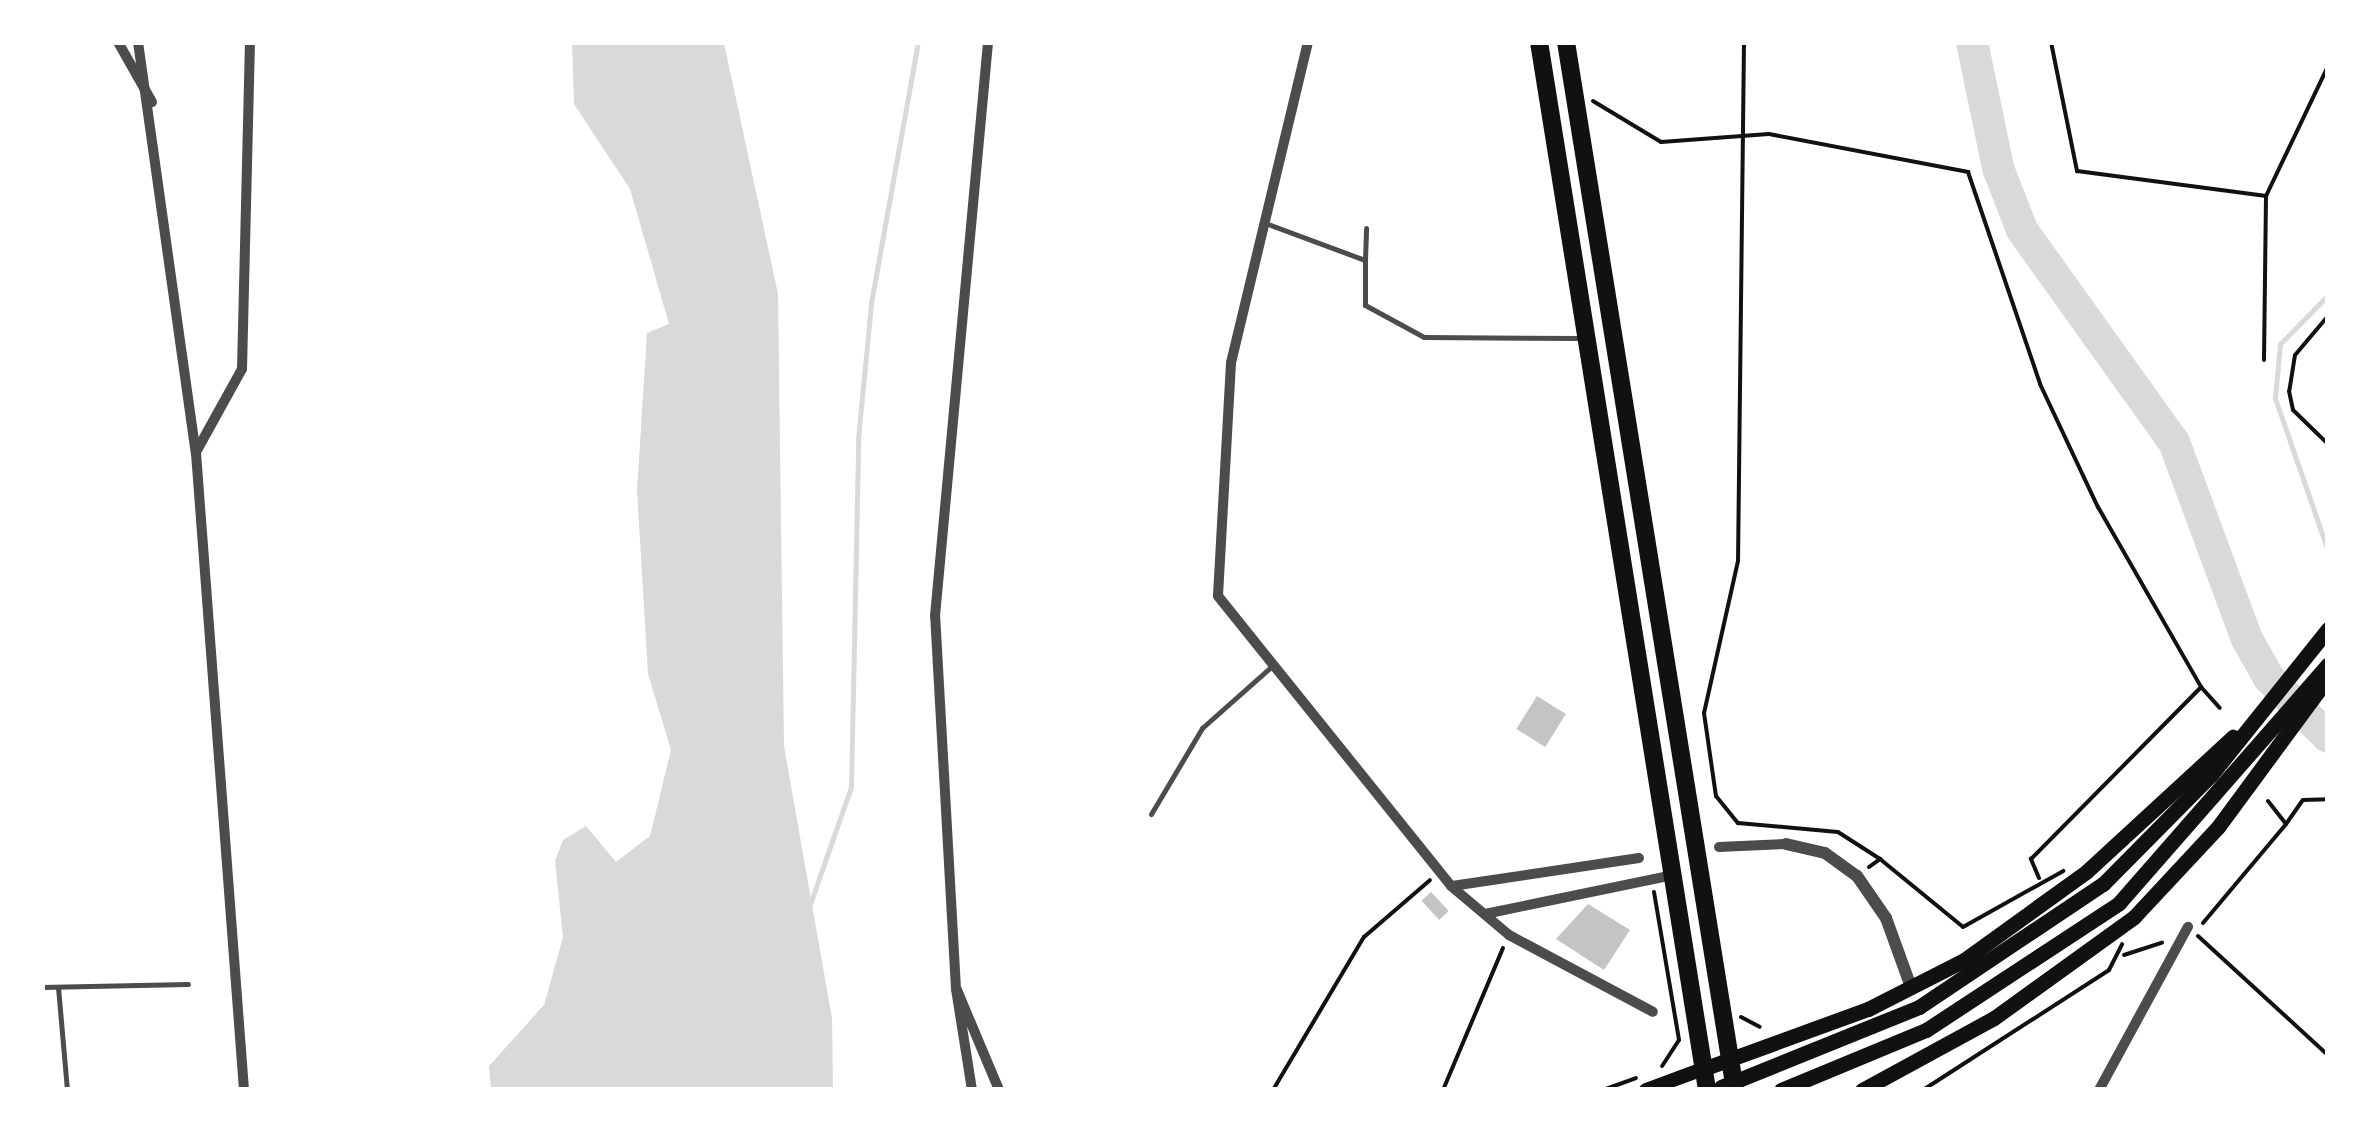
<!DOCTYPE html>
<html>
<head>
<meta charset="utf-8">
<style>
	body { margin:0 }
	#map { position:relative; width:2370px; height:1132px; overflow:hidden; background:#fff; font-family:"Varela Round",sans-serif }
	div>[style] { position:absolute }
	.water>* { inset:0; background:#d9d9d9 }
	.stream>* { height:5px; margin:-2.5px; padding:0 2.5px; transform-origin:2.5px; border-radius:2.5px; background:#d9d9d9 }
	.river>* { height:32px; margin:-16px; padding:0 16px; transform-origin:16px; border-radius:16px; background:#d9d9d9 }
	.building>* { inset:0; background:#c4c4c4; transform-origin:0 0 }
	.path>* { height:4px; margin:-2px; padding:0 2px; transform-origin:2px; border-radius:2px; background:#111 }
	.service>* { height:5px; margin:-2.5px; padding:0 2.5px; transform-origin:2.5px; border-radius:2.5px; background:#4c4c4c }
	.minor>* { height:10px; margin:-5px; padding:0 5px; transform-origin:5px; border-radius:5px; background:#4c4c4c }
	.tertiary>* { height:12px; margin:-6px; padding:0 6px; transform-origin:6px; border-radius:6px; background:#4c4c4c }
	.secondary>* { height:14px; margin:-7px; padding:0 7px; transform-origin:7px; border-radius:7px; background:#111 }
	.primary>* { height:15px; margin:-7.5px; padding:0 7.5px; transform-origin:7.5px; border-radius:7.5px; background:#111 }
	.trunk>* { height:18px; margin:-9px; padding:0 9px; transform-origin:9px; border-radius:9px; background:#111 }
	span { translate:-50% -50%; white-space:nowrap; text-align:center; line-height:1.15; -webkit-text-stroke:9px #fff; paint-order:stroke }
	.frame { position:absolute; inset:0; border:45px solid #fff; pointer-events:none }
</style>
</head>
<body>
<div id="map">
	<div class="water">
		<i style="clip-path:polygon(572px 43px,724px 43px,778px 294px,784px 746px,832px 1018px,833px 1089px,491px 1089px,489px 1066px,544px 1005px,563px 937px,555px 861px,563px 840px,586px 826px,616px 862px,650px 836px,671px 750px,648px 674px,637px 490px,647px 333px,669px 324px,630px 189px,574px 104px)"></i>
	</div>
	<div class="stream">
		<i style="left:2328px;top:295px;width:69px;rotate:134.4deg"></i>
		<i style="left:2280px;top:344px;width:54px;rotate:95.3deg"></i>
		<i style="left:2275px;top:398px;width:162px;rotate:70.9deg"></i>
		<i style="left:809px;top:907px;width:127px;rotate:-70.7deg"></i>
		<i style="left:851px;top:787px;width:348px;rotate:-88.8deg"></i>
		<i style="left:858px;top:439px;width:137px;rotate:-84.5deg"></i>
		<i style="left:871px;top:303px;width:265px;rotate:-79.8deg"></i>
	</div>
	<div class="river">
		<i style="left:1972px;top:42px;width:129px;rotate:78.3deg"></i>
		<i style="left:1998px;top:168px;width:66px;rotate:68.8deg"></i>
		<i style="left:2022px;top:230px;width:261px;rotate:54.4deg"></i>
		<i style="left:2174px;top:442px;width:210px;rotate:69.7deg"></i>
		<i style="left:2247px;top:639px;width:45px;rotate:60.6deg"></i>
		<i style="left:2269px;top:678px;width:83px;rotate:45deg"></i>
	</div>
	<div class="building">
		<i style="left:1537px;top:696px;width:34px;height:39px;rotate:32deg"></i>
		<i style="left:1431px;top:892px;width:26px;height:13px;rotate:47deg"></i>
		<i style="clip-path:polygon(1588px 904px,1630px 930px,1604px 970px,1556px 939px)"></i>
	</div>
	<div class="path">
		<i style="left:1744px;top:42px;width:519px;rotate:90.66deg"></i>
		<i style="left:1738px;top:561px;width:156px;rotate:102.6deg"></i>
		<i style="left:1704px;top:713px;width:84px;rotate:81.8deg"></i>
		<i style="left:1716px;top:796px;width:35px;rotate:51deg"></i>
		<i style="left:1738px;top:823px;width:100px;rotate:5.1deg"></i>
		<i style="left:1838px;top:832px;width:50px;rotate:32.7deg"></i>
		<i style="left:2051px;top:42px;width:132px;rotate:78.6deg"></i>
		<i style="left:2077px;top:171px;width:191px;rotate:7.5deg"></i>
		<i style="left:2266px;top:196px;width:164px;rotate:90.7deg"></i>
		<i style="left:1593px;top:101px;width:79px;rotate:31.1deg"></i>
		<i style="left:1661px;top:142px;width:108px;rotate:-4.2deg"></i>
		<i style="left:1769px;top:134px;width:203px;rotate:10.8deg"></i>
		<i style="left:1968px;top:172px;width:224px;rotate:71.2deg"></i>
		<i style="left:2040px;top:384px;width:136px;rotate:64.8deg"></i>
		<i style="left:2098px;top:507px;width:207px;rotate:60.2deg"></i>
		<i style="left:2266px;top:196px;width:144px;rotate:-64.5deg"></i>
		<i style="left:2328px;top:316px;width:51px;rotate:130.2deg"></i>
		<i style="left:2295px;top:355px;width:36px;rotate:99deg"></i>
		<i style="left:2289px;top:391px;width:19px;rotate:78deg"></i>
		<i style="left:2293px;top:410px;width:49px;rotate:44.2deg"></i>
		<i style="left:2268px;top:801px;width:29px;rotate:52deg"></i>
		<i style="left:2286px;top:824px;width:29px;rotate:-55deg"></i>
		<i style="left:2303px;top:800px;width:25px;rotate:-2deg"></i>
		<i style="left:1869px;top:867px;width:14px;rotate:-36deg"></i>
		<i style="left:1880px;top:859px;width:107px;rotate:39.3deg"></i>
		<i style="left:1963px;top:927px;width:115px;rotate:-29.2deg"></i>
		<i style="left:2039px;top:878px;width:21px;rotate:-113deg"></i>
		<i style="left:2031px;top:859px;width:242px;rotate:-45.3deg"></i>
		<i style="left:2201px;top:687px;width:28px;rotate:48deg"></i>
		<i style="left:1654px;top:892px;width:150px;rotate:80.4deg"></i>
		<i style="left:1679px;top:1040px;width:31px;rotate:123deg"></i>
		<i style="left:2203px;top:923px;width:129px;rotate:-50deg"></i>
		<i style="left:2198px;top:936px;width:176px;rotate:42.5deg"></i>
		<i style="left:2124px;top:955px;width:40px;rotate:-18deg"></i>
		<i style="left:1741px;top:1017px;width:21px;rotate:28deg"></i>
		<i style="left:1273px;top:1090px;width:178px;rotate:-59.3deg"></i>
		<i style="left:1364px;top:937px;width:87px;rotate:-40.8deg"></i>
		<i style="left:1443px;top:1090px;width:154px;rotate:-67.1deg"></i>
		<i style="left:1603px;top:1090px;width:35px;rotate:-20deg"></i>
		<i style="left:1923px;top:1090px;width:221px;rotate:-32.8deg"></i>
		<i style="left:2109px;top:970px;width:29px;rotate:-63deg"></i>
	</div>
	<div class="service">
		<i style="left:1268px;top:224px;width:103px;rotate:20.4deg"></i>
		<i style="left:1365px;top:260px;width:45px;rotate:90deg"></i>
		<i style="left:1365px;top:305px;width:67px;rotate:28.5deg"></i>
		<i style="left:1424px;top:337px;width:157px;rotate:0.4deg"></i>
		<i style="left:1365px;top:260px;width:32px;rotate:-88deg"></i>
		<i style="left:1151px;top:814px;width:100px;rotate:-59.3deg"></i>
		<i style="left:1202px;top:728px;width:94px;rotate:-41.5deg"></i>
		<i style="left:42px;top:987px;width:146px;rotate:-1.2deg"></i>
		<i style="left:58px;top:987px;width:103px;rotate:85deg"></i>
	</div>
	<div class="minor">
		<i style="left:118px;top:42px;width:69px;rotate:60.5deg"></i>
		<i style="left:138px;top:42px;width:415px;rotate:82deg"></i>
		<i style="left:196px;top:453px;width:639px;rotate:85.69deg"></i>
		<i style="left:1308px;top:42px;width:330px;rotate:103.5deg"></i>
		<i style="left:1231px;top:363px;width:233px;rotate:93.2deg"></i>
		<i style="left:1218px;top:596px;width:372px;rotate:51.2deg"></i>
		<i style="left:1451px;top:886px;width:76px;rotate:40.2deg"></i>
		<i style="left:1509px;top:935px;width:163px;rotate:28.1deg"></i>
		<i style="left:196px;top:452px;width:95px;rotate:-61deg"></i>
		<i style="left:242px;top:369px;width:327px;rotate:-88.6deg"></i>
		<i style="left:1719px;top:847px;width:67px;rotate:-2.6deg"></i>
		<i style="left:1452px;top:886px;width:189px;rotate:-8.5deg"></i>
		<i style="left:1485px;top:914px;width:188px;rotate:-11.7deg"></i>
		<i style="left:957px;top:990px;width:108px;rotate:67.2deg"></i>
		<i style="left:972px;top:1090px;width:102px;rotate:-99deg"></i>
		<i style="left:956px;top:989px;width:374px;rotate:-93.2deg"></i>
		<i style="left:935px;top:616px;width:576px;rotate:-84.72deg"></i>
		<i style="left:2099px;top:1090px;width:186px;rotate:-61.4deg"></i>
	</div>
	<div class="tertiary">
		<i style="left:1786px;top:844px;width:40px;rotate:13deg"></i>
		<i style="left:1825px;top:853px;width:39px;rotate:36deg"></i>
		<i style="left:1857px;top:876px;width:51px;rotate:55.4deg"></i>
		<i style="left:1886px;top:918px;width:73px;rotate:70.1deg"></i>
	</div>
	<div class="secondary">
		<i style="left:1646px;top:1090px;width:61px;rotate:-20.2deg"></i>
	</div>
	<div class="primary">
		<i style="left:1703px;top:1069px;width:176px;rotate:-20deg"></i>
		<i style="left:1868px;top:1009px;width:108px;rotate:-27deg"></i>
		<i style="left:1964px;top:960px;width:150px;rotate:-35.8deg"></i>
		<i style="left:2086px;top:872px;width:200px;rotate:-42.6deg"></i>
		<i style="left:1721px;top:1087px;width:214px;rotate:-22deg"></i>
		<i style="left:1919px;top:1007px;width:221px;rotate:-33.8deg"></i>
		<i style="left:2103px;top:884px;width:153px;rotate:-45.3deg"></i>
		<i style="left:2211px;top:775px;width:187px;rotate:-51.3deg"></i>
		<i style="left:1781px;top:1090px;width:157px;rotate:-22.5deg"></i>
		<i style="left:1926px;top:1030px;width:231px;rotate:-33.3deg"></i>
		<i style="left:2119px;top:903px;width:317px;rotate:-48.8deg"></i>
		<i style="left:1862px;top:1090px;width:150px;rotate:-28.6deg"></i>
		<i style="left:1994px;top:1018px;width:173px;rotate:-35.8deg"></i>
		<i style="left:2134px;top:917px;width:123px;rotate:-47deg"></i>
		<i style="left:2218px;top:827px;width:185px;rotate:-53.6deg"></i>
	</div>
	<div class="trunk">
		<i style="left:1539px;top:42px;width:1061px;rotate:80.89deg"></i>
		<i style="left:1566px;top:42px;width:1062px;rotate:80.84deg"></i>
	</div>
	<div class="frame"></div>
</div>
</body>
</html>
